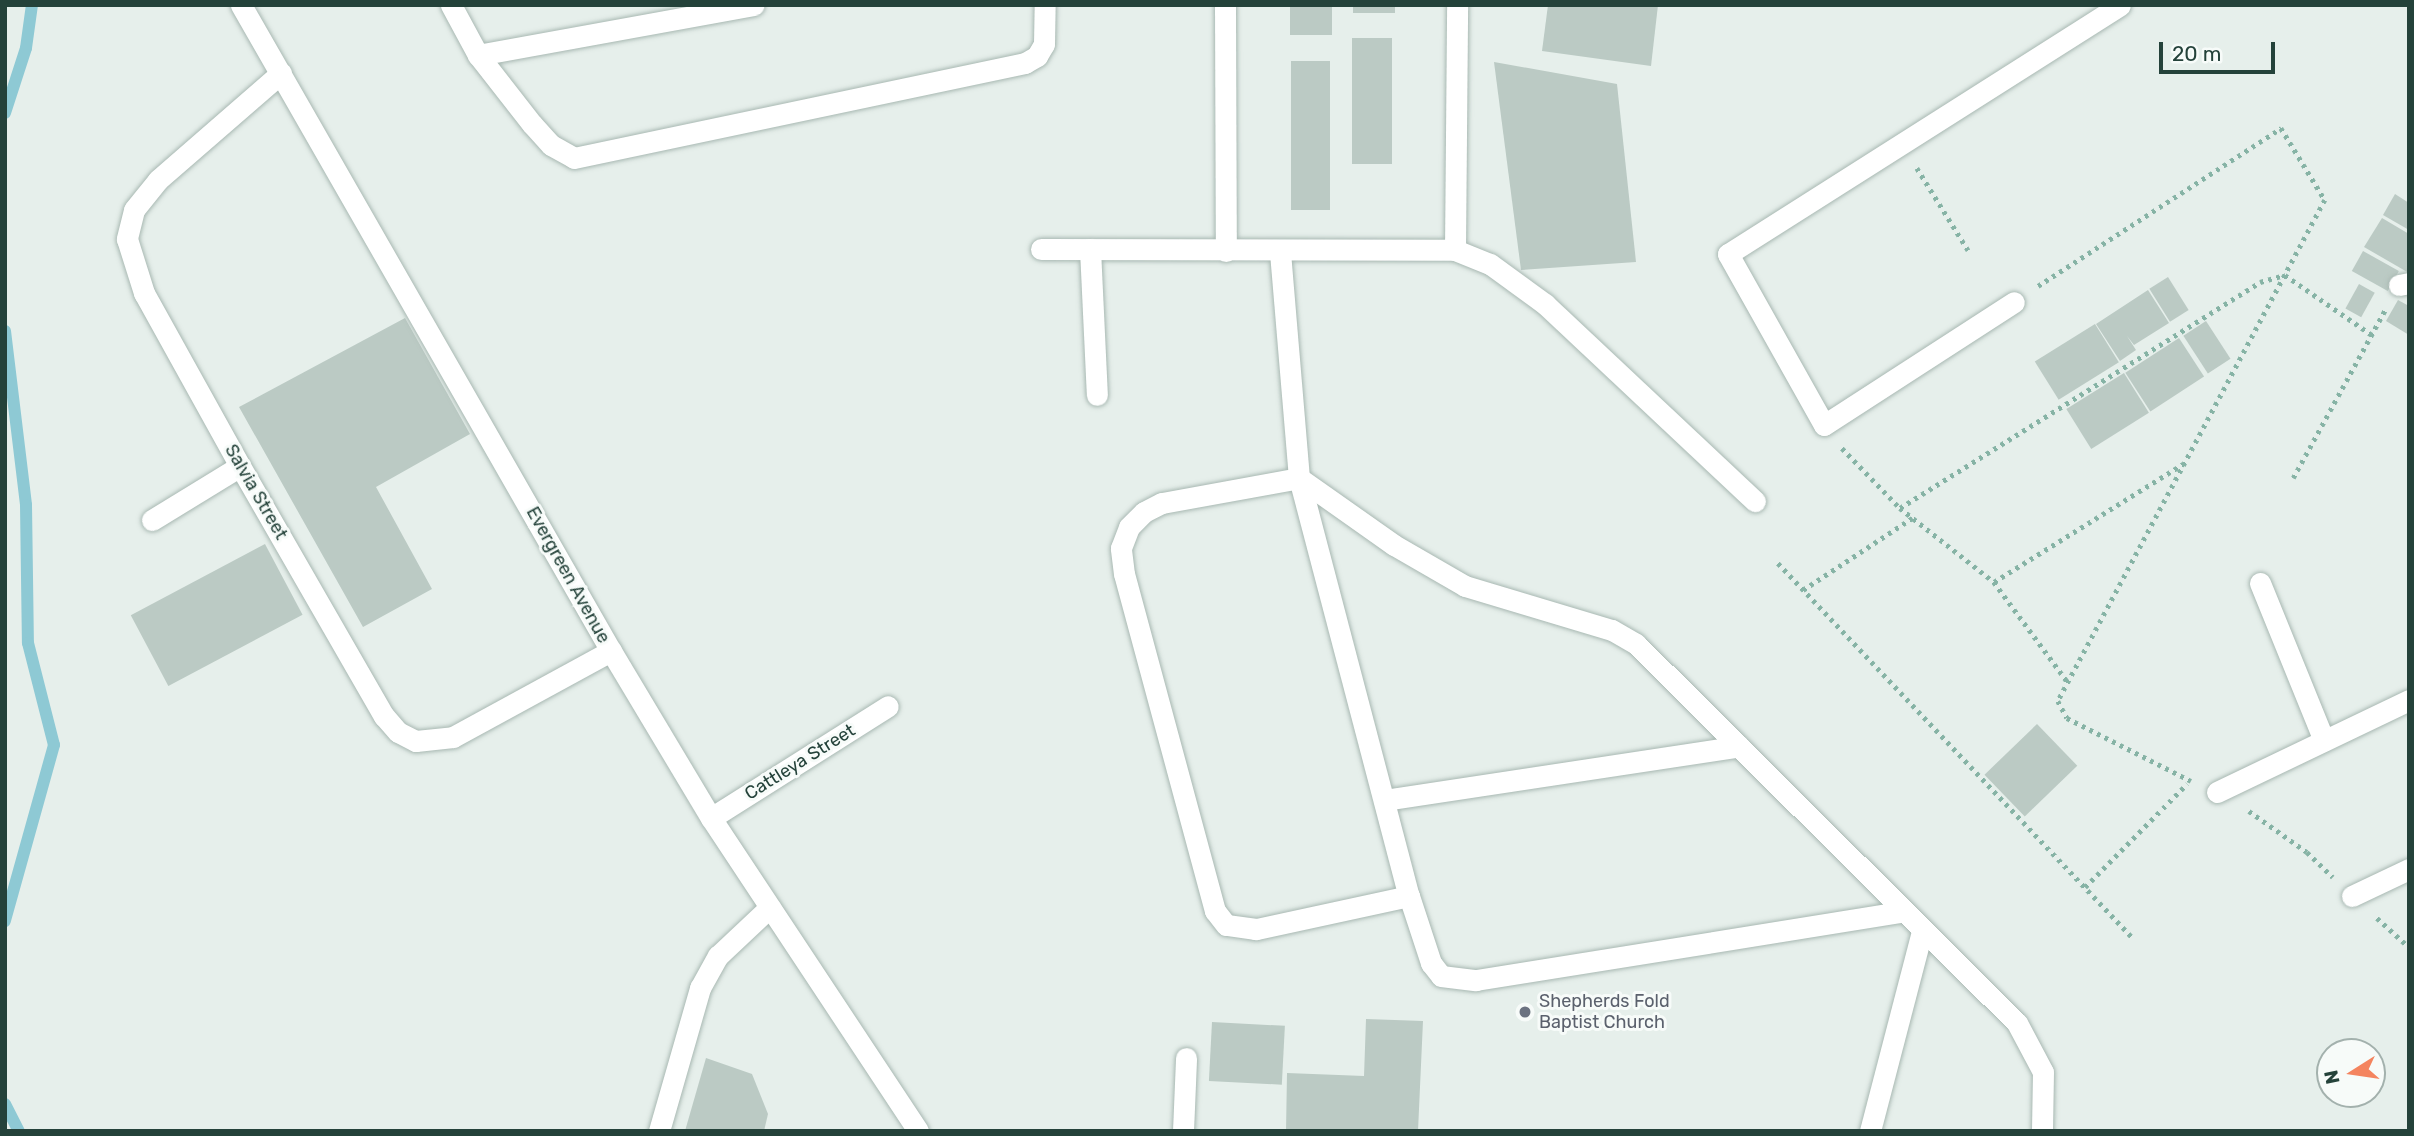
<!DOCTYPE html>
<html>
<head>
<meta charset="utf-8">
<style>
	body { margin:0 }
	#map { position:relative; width:2414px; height:1136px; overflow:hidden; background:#e6efeb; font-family:Rubik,sans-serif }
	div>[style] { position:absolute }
	.stream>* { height:12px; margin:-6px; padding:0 6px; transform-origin:6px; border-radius:6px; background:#8ec9d4 }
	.building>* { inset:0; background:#bbcac4; transform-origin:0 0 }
	.path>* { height:4.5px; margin-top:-2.25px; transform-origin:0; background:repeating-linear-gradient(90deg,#86b3a5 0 3.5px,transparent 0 8.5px) }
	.roads { filter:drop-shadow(0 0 2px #a8b8b2) drop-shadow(0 0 2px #a8b8b2) }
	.lane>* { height:21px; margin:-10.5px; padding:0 10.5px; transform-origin:10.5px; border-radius:10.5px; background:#fff }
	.street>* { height:21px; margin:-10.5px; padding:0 10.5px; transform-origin:10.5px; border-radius:10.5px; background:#fff }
	.dots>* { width:19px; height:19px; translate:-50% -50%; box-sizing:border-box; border:4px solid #f7fbf9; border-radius:50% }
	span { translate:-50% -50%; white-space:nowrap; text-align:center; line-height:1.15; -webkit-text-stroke:6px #f7fbf9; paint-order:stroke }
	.street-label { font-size:18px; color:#24423a }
	.worship-label { font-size:18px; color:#5b616d }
	.left { translate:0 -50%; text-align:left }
	.frame { position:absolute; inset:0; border:7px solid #24423a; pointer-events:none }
	.north { position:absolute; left:2316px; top:1038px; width:70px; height:70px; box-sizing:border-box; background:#f7fbf9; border:2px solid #a3b1ad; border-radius:50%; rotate:258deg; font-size:19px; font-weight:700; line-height:28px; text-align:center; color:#24423a }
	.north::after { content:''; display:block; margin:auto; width:24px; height:32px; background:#f4845f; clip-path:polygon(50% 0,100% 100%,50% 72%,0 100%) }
	.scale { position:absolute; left:2159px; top:42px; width:116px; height:32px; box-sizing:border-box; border:4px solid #24423a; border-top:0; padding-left:9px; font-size:21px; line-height:24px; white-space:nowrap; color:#24423a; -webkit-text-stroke:5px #f7fbf9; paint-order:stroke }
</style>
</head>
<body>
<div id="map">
	<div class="stream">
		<i style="left:5px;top:113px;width:68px;rotate:-72.1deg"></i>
		<i style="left:26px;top:48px;width:43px;rotate:-82.1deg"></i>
		<i style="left:5px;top:331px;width:175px;rotate:83.1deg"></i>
		<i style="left:26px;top:505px;width:138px;rotate:89.2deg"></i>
		<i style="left:28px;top:643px;width:105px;rotate:75.7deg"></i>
		<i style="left:54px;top:745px;width:183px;rotate:105.6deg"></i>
		<i style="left:5px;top:1104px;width:30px;rotate:63deg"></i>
	</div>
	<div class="building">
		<i style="left:1290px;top:5px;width:42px;height:30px"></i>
		<i style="left:1353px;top:5px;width:42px;height:8px"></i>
		<i style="clip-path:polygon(1548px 5px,1658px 5px,1651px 66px,1542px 51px)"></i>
		<i style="left:1352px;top:38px;width:40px;height:126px"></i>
		<i style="left:1330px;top:61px;width:149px;height:39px;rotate:90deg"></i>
		<i style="clip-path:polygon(1494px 62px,1617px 84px,1636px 262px,1521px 270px)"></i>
		<i style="clip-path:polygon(2395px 194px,2409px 203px,2409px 230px,2383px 215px)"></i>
		<i style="clip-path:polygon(2382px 218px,2409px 234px,2409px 273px,2364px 247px)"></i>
		<i style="left:2363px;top:251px;width:41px;height:23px;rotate:29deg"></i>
		<i style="left:2168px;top:277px;width:39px;height:22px;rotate:58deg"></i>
		<i style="left:2359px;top:284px;width:18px;height:28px;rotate:29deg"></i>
		<i style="clip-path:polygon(2148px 290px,2169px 323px,2134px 345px,2127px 336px,2136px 350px,2120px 361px,2096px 324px)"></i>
		<i style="clip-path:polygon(2398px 300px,2409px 306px,2409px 335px,2386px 321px)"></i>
		<i style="clip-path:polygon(405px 318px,470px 434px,376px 487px,432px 589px,363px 627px,239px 407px)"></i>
		<i style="left:2206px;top:321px;width:45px;height:27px;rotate:57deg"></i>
		<i style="left:2095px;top:324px;width:45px;height:71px;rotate:58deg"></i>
		<i style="left:2179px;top:338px;width:46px;height:64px;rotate:57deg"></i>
		<i style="left:2124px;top:373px;width:47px;height:68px;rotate:58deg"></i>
		<i style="left:265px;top:544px;width:80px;height:152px;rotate:62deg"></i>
		<i style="left:2037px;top:724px;width:58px;height:73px;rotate:46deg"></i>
		<i style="clip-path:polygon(1366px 1019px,1423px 1021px,1418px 1131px,1286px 1131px,1287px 1073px,1364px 1076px)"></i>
		<i style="left:1212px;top:1022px;width:73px;height:59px;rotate:3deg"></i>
		<i style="clip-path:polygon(706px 1058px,752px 1074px,768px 1114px,764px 1131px,685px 1131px)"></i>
	</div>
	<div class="path">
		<i style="left:1917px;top:168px;width:97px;rotate:58.1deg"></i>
		<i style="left:2038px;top:286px;width:290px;rotate:-33deg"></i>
		<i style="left:2281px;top:128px;width:84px;rotate:58.6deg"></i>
		<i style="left:2325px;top:200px;width:568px;rotate:118.05deg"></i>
		<i style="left:2058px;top:701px;width:19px;rotate:62deg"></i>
		<i style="left:2067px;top:718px;width:139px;rotate:26.9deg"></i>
		<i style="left:1842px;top:448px;width:83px;rotate:46deg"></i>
		<i style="left:1900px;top:508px;width:120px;rotate:38.2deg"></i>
		<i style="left:1994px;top:582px;width:123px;rotate:53.6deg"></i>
		<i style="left:2293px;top:478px;width:192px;rotate:-61.3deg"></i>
		<i style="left:1900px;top:508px;width:425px;rotate:-32.1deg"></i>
		<i style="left:2260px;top:282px;width:26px;rotate:-16deg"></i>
		<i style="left:2285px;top:275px;width:106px;rotate:34.6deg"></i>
		<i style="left:1778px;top:563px;width:514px;rotate:46.58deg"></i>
		<i style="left:1994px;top:582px;width:223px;rotate:-32deg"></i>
		<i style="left:1803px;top:590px;width:131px;rotate:-33.4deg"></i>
		<i style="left:2249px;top:811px;width:71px;rotate:35.3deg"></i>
		<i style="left:2307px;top:852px;width:36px;rotate:44deg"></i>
		<i style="left:2085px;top:887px;width:145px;rotate:-45.3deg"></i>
		<i style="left:2377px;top:918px;width:43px;rotate:42.2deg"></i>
	</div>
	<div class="roads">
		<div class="lane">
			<i style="left:1728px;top:254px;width:196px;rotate:60.7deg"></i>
			<i style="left:1824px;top:425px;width:226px;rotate:-32.9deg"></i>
			<i style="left:2399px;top:285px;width:10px;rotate:-11deg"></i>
			<i style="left:152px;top:520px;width:103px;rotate:-31.5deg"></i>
			<i style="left:2260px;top:583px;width:170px;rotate:67.9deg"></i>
			<i style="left:2217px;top:792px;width:213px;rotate:-25.6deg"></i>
			<i style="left:1183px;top:1131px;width:73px;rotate:-87.6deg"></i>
		</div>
		<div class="street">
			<i style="left:241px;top:5px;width:744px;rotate:60.2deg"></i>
			<i style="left:611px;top:651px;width:195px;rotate:59.1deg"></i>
			<i style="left:711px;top:818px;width:375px;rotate:56.5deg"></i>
			<i style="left:451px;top:5px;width:57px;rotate:61.6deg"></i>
			<i style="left:478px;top:55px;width:88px;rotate:52deg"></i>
			<i style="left:532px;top:124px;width:28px;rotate:48deg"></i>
			<i style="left:551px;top:145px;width:26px;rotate:29deg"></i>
			<i style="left:574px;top:158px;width:461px;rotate:-11.9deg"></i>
			<i style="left:1025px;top:63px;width:14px;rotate:-30deg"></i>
			<i style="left:1037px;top:56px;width:14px;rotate:-60deg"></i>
			<i style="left:1044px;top:44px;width:39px;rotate:-89deg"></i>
			<i style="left:1225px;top:5px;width:246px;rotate:89.8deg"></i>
			<i style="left:478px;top:55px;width:280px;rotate:-10.3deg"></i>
			<i style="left:281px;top:73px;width:163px;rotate:139deg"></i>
			<i style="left:158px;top:180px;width:38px;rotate:129deg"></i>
			<i style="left:134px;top:210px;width:30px;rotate:104deg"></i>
			<i style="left:127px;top:239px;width:57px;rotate:72.5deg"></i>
			<i style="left:144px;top:293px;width:198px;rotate:61deg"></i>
			<i style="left:240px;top:466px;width:289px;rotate:60.1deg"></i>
			<i style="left:384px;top:716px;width:21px;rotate:49deg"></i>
			<i style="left:398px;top:732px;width:20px;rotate:27deg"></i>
			<i style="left:416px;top:741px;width:37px;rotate:-6deg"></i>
			<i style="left:453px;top:737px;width:180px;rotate:-28.6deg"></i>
			<i style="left:1041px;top:249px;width:414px;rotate:0.1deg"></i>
			<i style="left:1455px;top:250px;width:38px;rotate:22deg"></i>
			<i style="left:1490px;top:264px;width:68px;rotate:36deg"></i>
			<i style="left:1545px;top:304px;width:288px;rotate:43.2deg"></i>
			<i style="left:1090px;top:249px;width:146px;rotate:87.3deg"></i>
			<i style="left:1455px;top:250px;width:245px;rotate:-89.5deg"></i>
			<i style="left:1280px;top:252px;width:227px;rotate:85.2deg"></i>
			<i style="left:1299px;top:478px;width:432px;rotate:75.3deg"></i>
			<i style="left:1409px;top:896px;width:71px;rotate:71.8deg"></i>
			<i style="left:1431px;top:963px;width:16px;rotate:52deg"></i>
			<i style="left:1441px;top:976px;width:35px;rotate:7deg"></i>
			<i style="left:1476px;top:980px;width:430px;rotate:-9.1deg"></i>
			<i style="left:1728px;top:254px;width:464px;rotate:-32.4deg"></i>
			<i style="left:1384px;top:800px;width:359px;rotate:-8.6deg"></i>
			<i style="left:711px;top:818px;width:209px;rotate:-32.3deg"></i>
			<i style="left:1409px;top:896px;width:157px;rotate:167.8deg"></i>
			<i style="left:1256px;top:929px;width:30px;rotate:-172deg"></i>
			<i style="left:1226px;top:925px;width:18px;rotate:-128deg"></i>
			<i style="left:1215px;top:911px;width:349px;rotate:-105.1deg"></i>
			<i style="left:1124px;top:574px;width:26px;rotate:-97deg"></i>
			<i style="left:1121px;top:548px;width:22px;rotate:-69deg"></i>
			<i style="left:1129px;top:527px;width:21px;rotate:-45deg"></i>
			<i style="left:1144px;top:512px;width:20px;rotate:-27deg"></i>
			<i style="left:1162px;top:503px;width:139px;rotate:-10.3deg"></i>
			<i style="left:1299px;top:478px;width:116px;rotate:35.2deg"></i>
			<i style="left:1394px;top:545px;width:82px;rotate:30deg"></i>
			<i style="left:1465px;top:586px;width:153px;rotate:16.7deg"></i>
			<i style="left:1612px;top:630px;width:28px;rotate:30deg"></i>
			<i style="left:1636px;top:644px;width:537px;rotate:44.85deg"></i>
			<i style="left:2017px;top:1023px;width:55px;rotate:62deg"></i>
			<i style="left:2043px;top:1072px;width:59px;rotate:91deg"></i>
			<i style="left:2352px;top:896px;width:63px;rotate:-25.3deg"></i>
			<i style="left:659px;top:1131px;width:149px;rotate:-74deg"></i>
			<i style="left:700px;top:988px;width:37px;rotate:-61deg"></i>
			<i style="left:718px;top:956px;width:71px;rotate:-43.3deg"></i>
			<i style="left:1870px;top:1131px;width:206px;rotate:-75.4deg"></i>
		</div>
	</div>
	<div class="dots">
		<i style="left:1525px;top:1012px;background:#6b7280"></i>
	</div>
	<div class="street-label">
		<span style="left:256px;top:492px;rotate:60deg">Salvia Street</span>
		<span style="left:568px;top:575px;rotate:61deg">Evergreen Avenue</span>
		<span style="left:800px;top:762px;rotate:-32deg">Cattleya Street</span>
	</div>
	<div class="worship-label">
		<span class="left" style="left:1539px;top:1012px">Shepherds Fold<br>Baptist Church</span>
	</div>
	<div class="frame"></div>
	<div class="north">N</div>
	<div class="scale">20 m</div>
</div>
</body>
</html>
